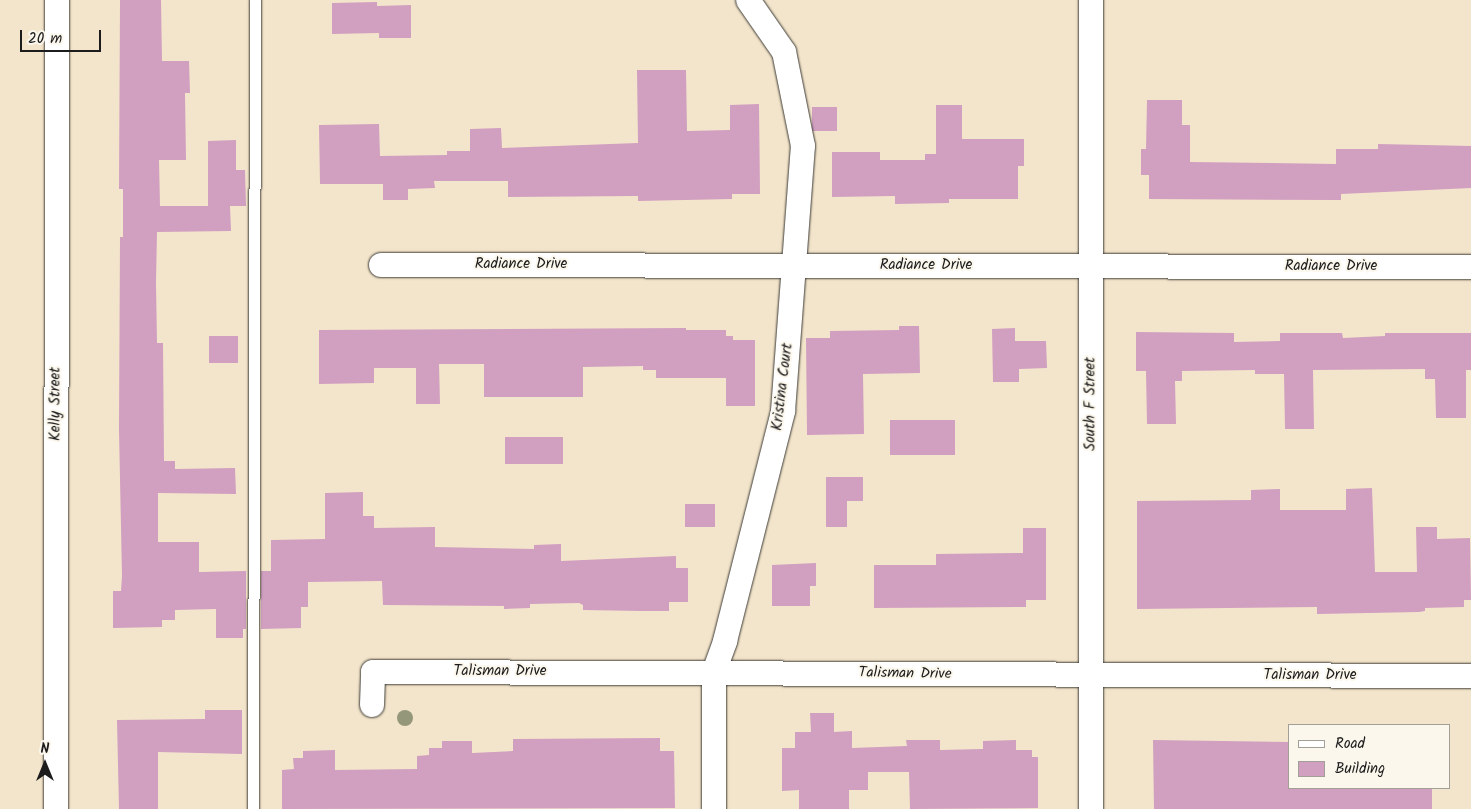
<!DOCTYPE html>
<html>
<head>
<meta charset="utf-8">
<style>
	body { margin:0 }
	#map { position:relative; width:1471px; height:809px; overflow:hidden; background:#f3e5cb; font-family:Kalam,sans-serif }
	div>[style] { position:absolute }
	.building>* { inset:0; background:#d19fc0; transform-origin:0 0 }
	.roads { filter:drop-shadow(0 0 1px #3c3a36) drop-shadow(0 0 1px #3c3a36) }
	.service>* { height:11px; margin:-5.5px; padding:0 5.5px; transform-origin:5.5px; border-radius:5.5px; background:#fff }
	.minor>* { height:24px; margin:-12px; padding:0 12px; transform-origin:12px; border-radius:12px; background:#fff }
	.trees>* { width:16px; height:16px; margin:-8px; border-radius:50%; background:#95977b }
	span { translate:-50% -50%; white-space:nowrap; text-align:center; line-height:1.15; -webkit-text-stroke:4px #fbf7ec; paint-order:stroke }
	.street-label { font-size:15px; color:#1c1c1c }
	.legend { position:absolute; left:1288px; top:724px; width:162px; height:65px; box-sizing:border-box; background:#fbf7ec; border:1px solid #a29f99; margin:0; padding:6px 9px; list-style:none; font-size:15px; color:#1c1c1c }
	.legend li { display:flex; align-items:center; gap:10px; height:25px }
	.legend b { width:25px; border:1px solid #a29f99 }
	.north { position:absolute; left:20px; top:739px; width:50px; height:50px; -webkit-text-stroke:4px #fbf7ec; paint-order:stroke; rotate:0deg; font-size:14px; font-weight:700; line-height:20px; text-align:center; color:#1c1c1c }
	.north::after { content:''; display:block; margin:auto; width:18px; height:22px; background:#1c1c1c; clip-path:polygon(50% 0,100% 100%,50% 72%,0 100%) }
	.scale { position:absolute; left:20px; top:30px; width:81px; height:22px; box-sizing:border-box; border:2px solid #1c1c1c; border-top:0; padding-left:6px; font-size:15px; line-height:18px; white-space:nowrap; color:#1c1c1c; -webkit-text-stroke:4px #fbf7ec; paint-order:stroke }
</style>
</head>
<body>
<div id="map">
	<div class="building">
		<i style="clip-path:polygon(120px 0,161px 0,162px 61px,189px 61px,190px 93px,185px 93px,186px 160px,159px 160px,160px 206px,208px 206px,208px 141px,236px 140px,236px 170px,245px 170px,246px 206px,230px 206px,231px 231px,157px 232px,156px 283px,157px 343px,163px 343px,164px 461px,175px 461px,175px 469px,235px 468px,236px 494px,158px 493px,158px 542px,199px 542px,199px 572px,246px 571px,246px 629px,243px 629px,243px 638px,216px 638px,216px 609px,175px 610px,175px 620px,162px 620px,162px 627px,113px 628px,113px 591px,121px 591px,122px 576px,119px 430px,120px 237px,123px 237px,123px 189px,119px 189px)"></i>
		<i style="clip-path:polygon(377px 2px,377px 6px,411px 5px,411px 38px,379px 38px,379px 33px,332px 34px,332px 3px)"></i>
		<i style="clip-path:polygon(637px 70px,686px 70px,687px 131px,730px 130px,730px 105px,759px 104px,760px 194px,732px 194px,732px 199px,638px 201px,638px 196px,508px 197px,508px 181px,434px 181px,435px 188px,408px 189px,408px 200px,383px 200px,383px 184px,320px 184px,319px 125px,379px 124px,380px 156px,447px 155px,447px 151px,470px 151px,470px 129px,501px 128px,502px 148px,638px 143px)"></i>
		<i style="clip-path:polygon(1147px 100px,1182px 100px,1182px 125px,1190px 125px,1190px 162px,1336px 164px,1336px 149px,1378px 149px,1378px 144px,1471px 146px,1471px 188px,1341px 194px,1341px 200px,1149px 199px,1149px 175px,1141px 175px,1141px 149px,1146px 149px)"></i>
		<i style="clip-path:polygon(936px 105px,962px 105px,962px 139px,1024px 139px,1024px 166px,1018px 166px,1018px 199px,949px 199px,949px 203px,895px 204px,895px 196px,832px 197px,832px 152px,880px 152px,880px 160px,925px 160px,925px 154px,936px 154px)"></i>
		<i style="left:812px;top:107px;width:25px;height:24px"></i>
		<i style="clip-path:polygon(899px 326px,919px 326px,920px 373px,863px 374px,864px 434px,807px 435px,806px 338px,830px 338px,830px 331px,899px 330px)"></i>
		<i style="clip-path:polygon(686px 328px,686px 330px,726px 330px,726px 336px,733px 336px,733px 340px,755px 340px,755px 406px,726px 406px,726px 378px,656px 378px,656px 370px,643px 370px,643px 366px,583px 367px,583px 397px,484px 397px,484px 364px,439px 364px,440px 404px,416px 404px,416px 368px,374px 368px,374px 383px,319px 384px,319px 330px)"></i>
		<i style="clip-path:polygon(1015px 328px,1015px 341px,1046px 341px,1047px 368px,1019px 369px,1019px 382px,993px 382px,992px 329px)"></i>
		<i style="clip-path:polygon(1136px 332px,1234px 333px,1234px 342px,1280px 341px,1280px 333px,1342px 333px,1343px 338px,1385px 336px,1385px 333px,1471px 333px,1471px 370px,1466px 370px,1466px 418px,1436px 418px,1435px 379px,1425px 379px,1425px 369px,1313px 370px,1314px 429px,1285px 429px,1284px 374px,1255px 374px,1255px 370px,1182px 371px,1182px 381px,1175px 381px,1176px 424px,1147px 424px,1146px 371px,1136px 371px)"></i>
		<i style="left:209px;top:336px;width:29px;height:27px"></i>
		<i style="left:955px;top:420px;width:35px;height:65px;rotate:90deg"></i>
		<i style="left:563px;top:437px;width:27px;height:58px;rotate:90deg"></i>
		<i style="clip-path:polygon(826px 477px,863px 477px,863px 501px,847px 501px,847px 527px,826px 527px)"></i>
		<i style="clip-path:polygon(1372px 488px,1375px 572px,1417px 572px,1416px 527px,1437px 527px,1437px 539px,1470px 538px,1471px 600px,1464px 600px,1464px 607px,1425px 608px,1425px 611px,1419px 612px,1317px 614px,1317px 607px,1137px 609px,1137px 501px,1251px 500px,1251px 490px,1280px 489px,1280px 510px,1346px 510px,1346px 489px)"></i>
		<i style="clip-path:polygon(363px 492px,363px 516px,374px 516px,374px 528px,435px 527px,435px 547px,534px 549px,534px 545px,561px 544px,561px 561px,676px 556px,676px 568px,688px 568px,688px 602px,669px 602px,669px 611px,642px 611px,583px 610px,583px 605px,579px 603px,530px 604px,530px 608px,504px 609px,504px 606px,383px 605px,382px 581px,308px 582px,308px 607px,301px 607px,301px 628px,261px 629px,261px 571px,271px 571px,271px 540px,325px 539px,325px 493px)"></i>
		<i style="left:685px;top:504px;width:30px;height:23px"></i>
		<i style="clip-path:polygon(1023px 528px,1046px 528px,1046px 600px,1026px 600px,1026px 607px,874px 608px,874px 565px,936px 565px,936px 554px,1023px 553px)"></i>
		<i style="clip-path:polygon(816px 563px,816px 586px,810px 586px,810px 606px,772px 606px,772px 565px)"></i>
		<i style="clip-path:polygon(205px 710px,242px 710px,242px 754px,158px 752px,158px 809px,119px 809px,117px 720px,205px 719px)"></i>
		<i style="clip-path:polygon(810px 713px,834px 713px,834px 732px,852px 731px,852px 748px,907px 746px,906px 740px,940px 740px,940px 750px,983px 749px,983px 741px,1016px 740px,1016px 750px,1032px 750px,1032px 757px,1038px 757px,1038px 808px,910px 809px,909px 772px,868px 772px,868px 790px,849px 790px,849px 809px,799px 809px,799px 790px,782px 791px,782px 748px,795px 748px,795px 732px,811px 732px)"></i>
		<i style="clip-path:polygon(660px 738px,660px 751px,674px 751px,675px 808px,282px 809px,282px 770px,294px 769px,293px 758px,303px 758px,303px 751px,335px 750px,335px 770px,417px 769px,417px 756px,429px 755px,429px 748px,442px 748px,442px 741px,472px 741px,472px 753px,513px 751px,513px 739px)"></i>
		<i style="clip-path:polygon(1153px 740px,1290px 742px,1290px 788px,1432px 788px,1432px 809px,1154px 809px)"></i>
	</div>
	<div class="roads">
		<div class="service">
			<i style="left:253px;top:809px;width:809px;rotate:-89.86deg"></i>
		</div>
		<div class="minor">
			<i style="left:381px;top:265px;width:1090px;rotate:0.11deg"></i>
			<i style="left:372px;top:705px;width:33px;rotate:-88deg"></i>
			<i style="left:373px;top:672px;width:1098px;rotate:0.21deg"></i>
			<i style="left:56px;top:809px;width:809px;rotate:-89.93deg"></i>
			<i style="left:714px;top:809px;width:137px;rotate:-90deg"></i>
			<i style="left:714px;top:672px;width:33px;rotate:-70deg"></i>
			<i style="left:725px;top:641px;width:237px;rotate:-75.8deg"></i>
			<i style="left:783px;top:411px;width:266px;rotate:-85.7deg"></i>
			<i style="left:803px;top:146px;width:96px;rotate:-101.4deg"></i>
			<i style="left:784px;top:52px;width:63px;rotate:-124.7deg"></i>
			<i style="left:1091px;top:809px;width:809px;rotate:-90deg"></i>
		</div>
	</div>
	<div class="trees">
		<i style="left:405px;top:718px"></i>
	</div>
	<div class="street-label">
		<span style="left:521px;top:265px">Radiance Drive</span>
		<span style="left:926px;top:266px">Radiance Drive</span>
		<span style="left:1331px;top:267px">Radiance Drive</span>
		<span style="left:783px;top:387px;rotate:-83deg">Kristina Court</span>
		<span style="left:56px;top:404px;rotate:-90deg">Kelly Street</span>
		<span style="left:1091px;top:404px;rotate:-90deg">South F Street</span>
		<span style="left:500px;top:672px">Talisman Drive</span>
		<span style="left:905px;top:674px;rotate:1deg">Talisman Drive</span>
		<span style="left:1310px;top:676px">Talisman Drive</span>
	</div>
	<ul class="legend">
	<li><b style="height:6px;background:#fff"></b>Road</li>
	<li><b style="height:14px;background:#d19fc0"></b>Building</li>
	</ul>
	<div class="north">N</div>
	<div class="scale">20 m</div>
</div>
</body>
</html>
